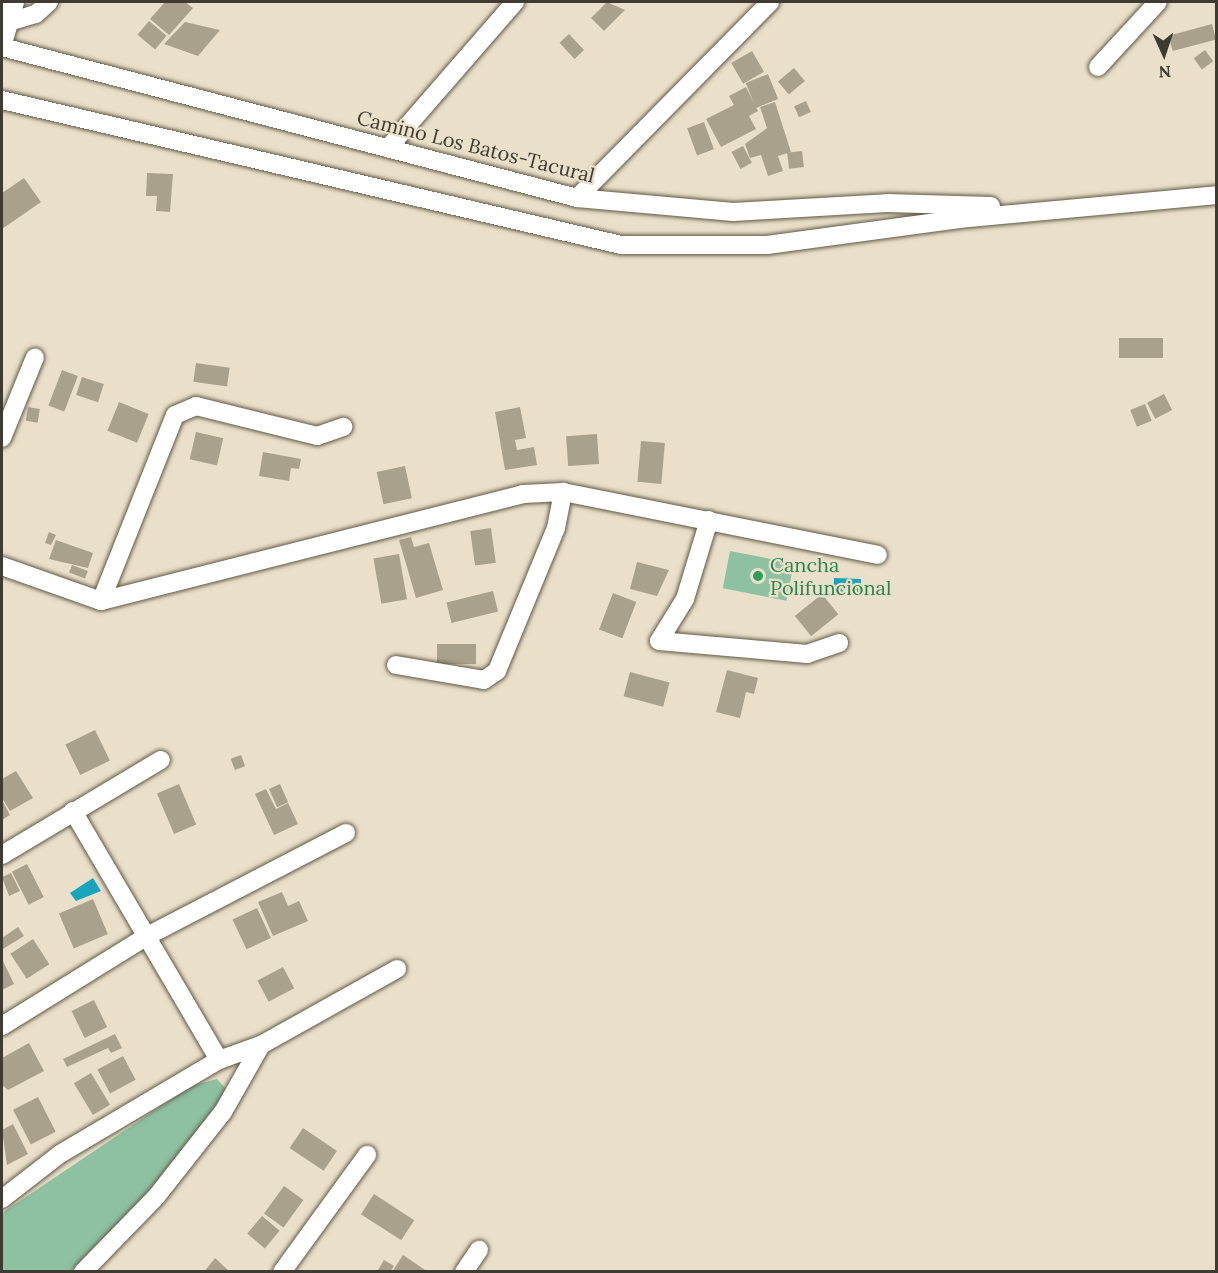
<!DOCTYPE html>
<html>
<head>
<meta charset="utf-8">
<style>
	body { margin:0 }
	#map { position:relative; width:1218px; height:1273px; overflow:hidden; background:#eae0ca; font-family:Lora,serif }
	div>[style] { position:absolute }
	.green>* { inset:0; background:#8ec1a2; transform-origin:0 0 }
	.water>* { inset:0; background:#18a4ba; transform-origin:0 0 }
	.building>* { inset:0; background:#aaa18c; transform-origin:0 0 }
	.roads { filter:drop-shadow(0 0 2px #605845) drop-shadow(0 0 2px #605845) }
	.minor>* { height:18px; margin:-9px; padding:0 9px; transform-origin:9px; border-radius:9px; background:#fff }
	.major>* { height:22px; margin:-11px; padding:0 11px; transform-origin:11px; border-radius:11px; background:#fff }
	.dots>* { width:16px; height:16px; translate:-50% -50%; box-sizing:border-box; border:3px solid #eae0ca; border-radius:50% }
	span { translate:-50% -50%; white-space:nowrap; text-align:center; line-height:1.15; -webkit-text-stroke:4.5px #eae0ca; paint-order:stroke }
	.street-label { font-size:20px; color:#3f3b33 }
	.leisure-label { font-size:20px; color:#27864d }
	.left { translate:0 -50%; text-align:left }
	.frame { position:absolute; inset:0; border:3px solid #3f3b33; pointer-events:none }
	.north { position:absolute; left:1134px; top:24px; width:60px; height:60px; -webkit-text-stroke:4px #eae0ca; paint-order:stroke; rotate:177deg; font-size:16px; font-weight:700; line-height:24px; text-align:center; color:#3f3b33 }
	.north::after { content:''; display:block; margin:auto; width:21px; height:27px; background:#3f3b33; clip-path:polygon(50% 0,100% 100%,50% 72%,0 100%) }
</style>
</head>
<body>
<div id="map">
	<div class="green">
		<i style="left:730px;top:551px;width:65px;height:38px;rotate:11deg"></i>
		<i style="clip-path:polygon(217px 1079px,226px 1089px,215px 1112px,144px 1198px,71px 1271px,2px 1272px,2px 1213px,191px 1086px)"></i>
	</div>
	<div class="water">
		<i style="left:834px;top:578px;width:27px;height:14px;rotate:2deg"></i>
		<i style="clip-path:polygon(93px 878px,101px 891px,76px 901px,70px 893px)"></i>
	</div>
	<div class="building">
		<i style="clip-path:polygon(165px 2px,185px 2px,193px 8px,169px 35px,150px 19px)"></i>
		<i style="clip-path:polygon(607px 2px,625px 10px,604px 31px,591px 18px)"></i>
		<i style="left:149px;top:21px;width:23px;height:18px;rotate:40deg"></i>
		<i style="clip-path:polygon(185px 22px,220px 30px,198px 56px,164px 44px)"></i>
		<i style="left:1212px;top:24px;width:16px;height:45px;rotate:75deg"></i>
		<i style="left:569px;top:34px;width:22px;height:13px;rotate:47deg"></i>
		<i style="left:1205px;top:50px;width:14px;height:14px;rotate:54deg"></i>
		<i style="left:752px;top:51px;width:24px;height:24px;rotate:60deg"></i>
		<i style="left:794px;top:68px;width:17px;height:21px;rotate:50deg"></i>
		<i style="left:768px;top:74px;width:27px;height:24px;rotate:68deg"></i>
		<i style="clip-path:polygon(746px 87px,758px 111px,749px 116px,756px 129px,721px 147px,706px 119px,734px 105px,729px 96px)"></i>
		<i style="left:806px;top:101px;width:12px;height:13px;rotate:66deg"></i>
		<i style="clip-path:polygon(775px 102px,791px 152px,778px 156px,783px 171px,768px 176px,761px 155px,750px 158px,745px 144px,767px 128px,760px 107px)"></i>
		<i style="left:704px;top:122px;width:29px;height:18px;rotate:70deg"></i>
		<i style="left:743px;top:146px;width:19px;height:13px;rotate:62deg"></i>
		<i style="left:802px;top:151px;width:16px;height:15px;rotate:83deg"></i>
		<i style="clip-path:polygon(147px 173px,173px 174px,170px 212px,156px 211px,157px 196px,146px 196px)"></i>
		<i style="clip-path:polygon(24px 178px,41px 202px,2px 229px,2px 193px)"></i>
		<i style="left:1119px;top:338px;width:44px;height:20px"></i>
		<i style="left:196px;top:363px;width:34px;height:19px;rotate:8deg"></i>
		<i style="left:62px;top:370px;width:17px;height:38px;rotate:21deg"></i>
		<i style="left:82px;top:377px;width:23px;height:19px;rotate:18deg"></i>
		<i style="left:1164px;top:394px;width:18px;height:19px;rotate:63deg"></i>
		<i style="left:119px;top:402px;width:32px;height:31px;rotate:22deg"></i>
		<i style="left:1145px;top:404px;width:18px;height:16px;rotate:68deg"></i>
		<i style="left:28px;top:407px;width:12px;height:14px;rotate:9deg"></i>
		<i style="clip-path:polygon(520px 407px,526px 438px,515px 440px,517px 450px,534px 447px,537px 465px,505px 470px,495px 412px)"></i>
		<i style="left:196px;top:432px;width:28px;height:28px;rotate:13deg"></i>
		<i style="left:597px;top:434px;width:30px;height:31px;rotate:86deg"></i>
		<i style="left:641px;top:441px;width:24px;height:41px;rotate:5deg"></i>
		<i style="clip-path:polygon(263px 452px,301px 459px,299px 469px,291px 468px,289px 481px,259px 476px)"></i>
		<i style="left:405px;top:466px;width:33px;height:29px;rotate:78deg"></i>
		<i style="left:491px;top:528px;width:35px;height:21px;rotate:82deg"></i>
		<i style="clip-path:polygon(49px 532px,56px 535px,51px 545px,45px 543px)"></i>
		<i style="clip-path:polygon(411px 537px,414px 547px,429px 543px,443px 590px,416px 598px,399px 540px)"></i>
		<i style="clip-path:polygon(56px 540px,93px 553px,88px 568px,49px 559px)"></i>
		<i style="left:399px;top:554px;width:46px;height:26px;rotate:80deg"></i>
		<i style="clip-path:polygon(637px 562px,669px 570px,657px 596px,630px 589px)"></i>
		<i style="left:72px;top:565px;width:17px;height:8px;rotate:21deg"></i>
		<i style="left:493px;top:591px;width:21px;height:48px;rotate:76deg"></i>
		<i style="left:613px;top:593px;width:25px;height:39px;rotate:21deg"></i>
		<i style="left:822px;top:594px;width:26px;height:35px;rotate:51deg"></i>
		<i style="left:476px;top:644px;width:20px;height:39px;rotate:90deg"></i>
		<i style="clip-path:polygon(727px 670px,758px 678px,754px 694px,746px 692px,740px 718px,716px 712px)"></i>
		<i style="left:630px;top:672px;width:41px;height:25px;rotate:15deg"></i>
		<i style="left:95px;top:730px;width:34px;height:33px;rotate:64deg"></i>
		<i style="left:241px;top:755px;width:12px;height:11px;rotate:70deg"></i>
		<i style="clip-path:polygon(16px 771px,33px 798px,10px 811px,2px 798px,2px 779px)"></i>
		<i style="left:179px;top:784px;width:44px;height:24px;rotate:67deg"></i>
		<i style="left:280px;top:784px;width:20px;height:12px;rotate:66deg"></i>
		<i style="clip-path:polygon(266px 789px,276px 809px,288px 803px,298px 824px,274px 835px,255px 794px)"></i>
		<i style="clip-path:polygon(2px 800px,10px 815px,2px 820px)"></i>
		<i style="left:27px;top:864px;width:37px;height:17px;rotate:63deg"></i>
		<i style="clip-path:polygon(11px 873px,20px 891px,9px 896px,2px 877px)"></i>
		<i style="clip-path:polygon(282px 892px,288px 906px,299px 901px,308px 921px,273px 936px,258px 902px)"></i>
		<i style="left:93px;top:899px;width:38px;height:37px;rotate:67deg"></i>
		<i style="left:257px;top:908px;width:33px;height:27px;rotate:65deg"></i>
		<i style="clip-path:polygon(18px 927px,24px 936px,3px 949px,2px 938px)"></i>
		<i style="left:33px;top:939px;width:30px;height:27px;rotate:57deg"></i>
		<i style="clip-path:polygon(2px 959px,14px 984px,2px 990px)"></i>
		<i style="left:283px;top:967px;width:24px;height:29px;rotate:62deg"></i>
		<i style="left:94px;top:1000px;width:30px;height:25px;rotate:64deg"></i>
		<i style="clip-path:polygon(115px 1034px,122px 1048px,111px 1053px,108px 1048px,67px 1067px,63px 1059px)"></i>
		<i style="clip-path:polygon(29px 1043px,44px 1071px,8px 1090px,2px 1085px,2px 1058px)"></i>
		<i style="left:123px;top:1056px;width:27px;height:29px;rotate:62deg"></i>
		<i style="left:91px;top:1073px;width:37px;height:20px;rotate:59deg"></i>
		<i style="left:38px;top:1097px;width:39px;height:28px;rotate:63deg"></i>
		<i style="clip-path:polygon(13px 1124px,28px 1154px,7px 1165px,2px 1130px)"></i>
		<i style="left:303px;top:1128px;width:41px;height:24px;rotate:34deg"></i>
		<i style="left:284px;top:1186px;width:24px;height:34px;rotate:36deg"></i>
		<i style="left:374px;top:1194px;width:48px;height:24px;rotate:33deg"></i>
		<i style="left:262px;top:1216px;width:23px;height:23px;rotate:40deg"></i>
		<i style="clip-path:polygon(403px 1255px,428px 1272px,392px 1272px)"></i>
		<i style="clip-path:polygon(215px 1258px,230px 1272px,204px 1272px)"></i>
		<i style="clip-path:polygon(384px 1260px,394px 1266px,390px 1272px,378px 1270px)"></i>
	</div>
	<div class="roads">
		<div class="minor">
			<i style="left:9px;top:22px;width:28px;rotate:-17deg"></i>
			<i style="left:36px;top:14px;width:18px;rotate:-43deg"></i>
			<i style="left:2px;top:47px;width:594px;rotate:14.71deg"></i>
			<i style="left:577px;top:198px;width:157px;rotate:5.1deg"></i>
			<i style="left:733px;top:212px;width:154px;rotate:-3.3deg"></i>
			<i style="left:887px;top:203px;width:104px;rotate:1.7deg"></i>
			<i style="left:1098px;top:67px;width:88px;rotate:-47.3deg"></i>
			<i style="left:2px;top:100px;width:636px;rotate:13.18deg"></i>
			<i style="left:621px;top:245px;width:146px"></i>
			<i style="left:767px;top:245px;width:194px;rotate:-7.7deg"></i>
			<i style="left:959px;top:219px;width:258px;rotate:-5.3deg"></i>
			<i style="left:388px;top:148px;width:194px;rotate:-49deg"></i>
			<i style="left:577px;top:198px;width:275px;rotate:-45.4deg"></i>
			<i style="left:2px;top:438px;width:87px;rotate:-67.8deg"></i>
			<i style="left:709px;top:520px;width:83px;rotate:106.9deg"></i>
			<i style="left:685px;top:599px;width:49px;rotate:121.8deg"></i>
			<i style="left:659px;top:641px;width:149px;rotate:5deg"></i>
			<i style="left:807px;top:654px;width:34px;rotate:-19deg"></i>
			<i style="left:2px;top:566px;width:105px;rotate:19.5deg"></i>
			<i style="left:101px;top:601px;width:435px;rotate:-14.2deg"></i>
			<i style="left:523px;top:494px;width:40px;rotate:-2.9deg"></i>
			<i style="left:563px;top:492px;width:321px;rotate:11.3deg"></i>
			<i style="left:101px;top:601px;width:200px;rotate:-68.3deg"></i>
			<i style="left:175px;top:415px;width:23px;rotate:-23deg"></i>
			<i style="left:196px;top:406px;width:125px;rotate:13.9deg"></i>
			<i style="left:317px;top:436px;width:28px;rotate:-19deg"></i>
			<i style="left:396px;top:665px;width:89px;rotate:9.7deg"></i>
			<i style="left:484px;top:680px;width:16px;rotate:-35deg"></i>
			<i style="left:497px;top:671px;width:155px;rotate:-67.6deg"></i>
			<i style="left:556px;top:528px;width:37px;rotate:-79deg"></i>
			<i style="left:73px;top:811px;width:289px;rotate:59.6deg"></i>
			<i style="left:2px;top:855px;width:185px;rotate:-30.9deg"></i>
			<i style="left:2px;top:1026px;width:173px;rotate:-31.8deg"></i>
			<i style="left:149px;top:935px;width:222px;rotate:-27.4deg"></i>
			<i style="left:2px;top:1199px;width:73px;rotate:-37.8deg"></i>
			<i style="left:60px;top:1154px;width:185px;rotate:-30.6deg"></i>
			<i style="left:219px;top:1060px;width:45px;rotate:-19.7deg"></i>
			<i style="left:261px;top:1045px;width:156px;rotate:-29.2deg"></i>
			<i style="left:83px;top:1272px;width:105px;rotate:-45.8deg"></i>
			<i style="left:156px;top:1197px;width:108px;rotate:-51.8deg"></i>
			<i style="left:223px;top:1112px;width:77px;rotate:-60.4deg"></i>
			<i style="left:282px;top:1272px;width:145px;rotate:-54deg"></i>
			<i style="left:464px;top:1272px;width:27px;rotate:-56deg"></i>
		</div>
		<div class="major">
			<i style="left:2px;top:40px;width:40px;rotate:-74deg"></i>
		</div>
	</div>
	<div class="dots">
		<i style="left:758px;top:576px;background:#2e9e5b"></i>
	</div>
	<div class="street-label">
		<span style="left:476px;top:146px;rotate:14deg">Camino Los Batos-Tacural</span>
	</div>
	<div class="leisure-label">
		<span class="left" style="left:770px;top:576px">Cancha<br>Polifuncional</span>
	</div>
	<div class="frame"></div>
	<div class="north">N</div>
</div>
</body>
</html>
